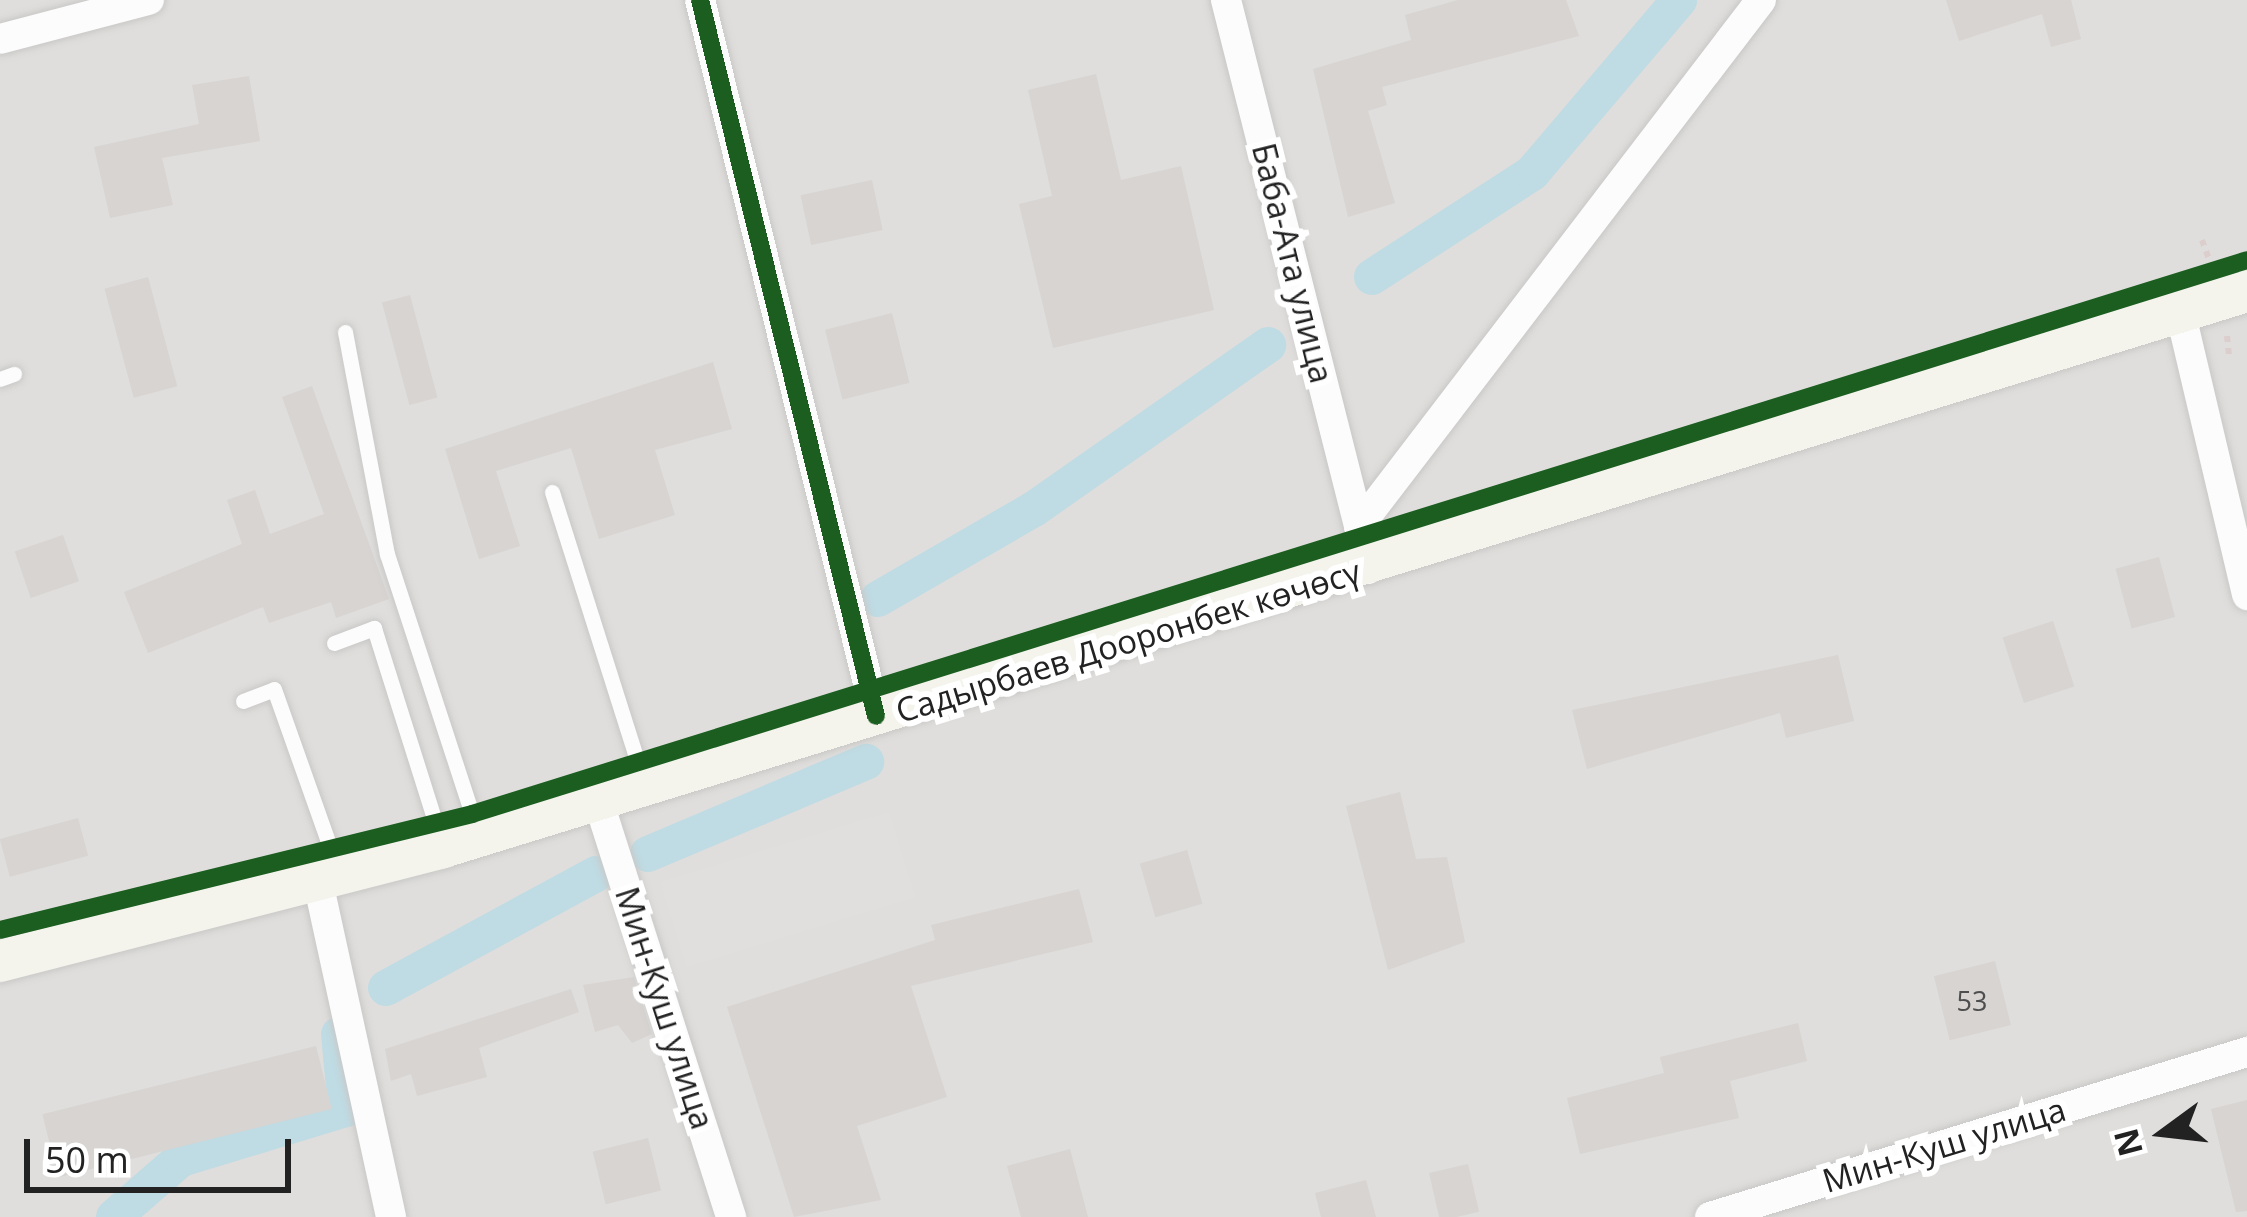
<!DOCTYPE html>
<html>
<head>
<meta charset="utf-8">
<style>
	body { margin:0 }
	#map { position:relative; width:2247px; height:1217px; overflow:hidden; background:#f0eeeb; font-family:"Open Sans",sans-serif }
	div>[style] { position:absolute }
	.residential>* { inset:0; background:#dfdedc; transform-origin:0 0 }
	.parking>* { inset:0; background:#e0dfde; transform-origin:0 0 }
	.canal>* { height:36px; margin:-18px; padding:0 18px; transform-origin:18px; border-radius:18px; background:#bfdbe3 }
	.building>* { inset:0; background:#d7d4d2; transform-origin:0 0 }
	.path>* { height:6px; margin-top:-3px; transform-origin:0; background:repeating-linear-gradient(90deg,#dccecd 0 6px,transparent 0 12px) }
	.roads { filter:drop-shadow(0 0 3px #c9c8c7) drop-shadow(0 0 3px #c9c8c7) }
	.service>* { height:15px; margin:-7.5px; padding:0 7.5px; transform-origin:7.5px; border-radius:7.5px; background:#fdfcfc }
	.minor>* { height:30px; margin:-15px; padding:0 15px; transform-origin:15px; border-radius:15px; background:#fdfcfc }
	.secondary>* { height:42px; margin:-21px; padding:0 21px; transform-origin:21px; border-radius:21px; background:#f4f4ed }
	.cycleway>* { height:18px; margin:-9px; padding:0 9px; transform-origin:9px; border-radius:9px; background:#1b5e20 }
	span { translate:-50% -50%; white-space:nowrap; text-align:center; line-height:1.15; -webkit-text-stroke:12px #fff; paint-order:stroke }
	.number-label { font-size:27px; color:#4f4e4e }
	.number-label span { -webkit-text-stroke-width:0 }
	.street-label { font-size:33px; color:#222 }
	.north { position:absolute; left:2103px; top:1073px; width:120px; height:120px; -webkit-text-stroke:9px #fff; paint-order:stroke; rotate:255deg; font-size:33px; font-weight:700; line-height:48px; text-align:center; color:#222 }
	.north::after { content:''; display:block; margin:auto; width:42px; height:54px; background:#222; clip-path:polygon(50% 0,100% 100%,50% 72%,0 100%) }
	.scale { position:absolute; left:24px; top:1139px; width:267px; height:54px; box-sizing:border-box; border:6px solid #222; border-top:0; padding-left:15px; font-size:36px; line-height:42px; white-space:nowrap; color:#222; -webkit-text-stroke:9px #fff; paint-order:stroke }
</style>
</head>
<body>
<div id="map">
	<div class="residential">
		<i style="left:0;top:0;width:2247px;height:1217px"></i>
	</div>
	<div class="parking">
		<i style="left:889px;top:812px;width:89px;height:239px;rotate:73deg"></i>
	</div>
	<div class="canal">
		<i style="left:1372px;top:277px;width:191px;rotate:-33deg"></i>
		<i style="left:1532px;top:173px;width:227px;rotate:-49.6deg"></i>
		<i style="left:878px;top:599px;width:180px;rotate:-30deg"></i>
		<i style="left:1034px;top:509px;width:286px;rotate:-35deg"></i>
		<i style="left:648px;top:854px;width:237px;rotate:-22.9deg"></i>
		<i style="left:386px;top:988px;width:239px;rotate:-28.5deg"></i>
		<i style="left:114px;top:1217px;width:89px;rotate:-40.9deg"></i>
		<i style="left:181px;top:1159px;width:172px;rotate:-16.9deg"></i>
		<i style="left:346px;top:1109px;width:75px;rotate:-95.3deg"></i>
	</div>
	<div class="building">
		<i style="clip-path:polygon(1458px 0,1566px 0,1579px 36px,1382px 87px,1387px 105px,1368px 111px,1395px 203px,1348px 217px,1313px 69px,1411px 40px,1405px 15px)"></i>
		<i style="clip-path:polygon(1946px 0,2071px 0,2081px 39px,2051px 47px,2042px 14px,1959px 41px)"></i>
		<i style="clip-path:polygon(1096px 74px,1121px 180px,1181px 166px,1214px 310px,1053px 348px,1019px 204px,1052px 196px,1028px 90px)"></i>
		<i style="clip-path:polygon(249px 76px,260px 141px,162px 158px,173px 205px,110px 218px,94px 147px,199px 124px,192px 85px)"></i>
		<i style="left:872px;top:180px;width:51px;height:73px;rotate:78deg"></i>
		<i style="left:148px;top:277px;width:113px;height:45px;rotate:75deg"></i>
		<i style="left:410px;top:295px;width:106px;height:29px;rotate:75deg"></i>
		<i style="left:892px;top:313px;width:72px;height:69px;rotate:76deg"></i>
		<i style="clip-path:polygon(713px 362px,732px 429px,655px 450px,675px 515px,599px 539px,571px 448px,496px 471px,520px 546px,479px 559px,445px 449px)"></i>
		<i style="clip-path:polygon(312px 386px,389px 599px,336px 618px,331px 602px,269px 623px,263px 607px,148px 653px,124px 592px,242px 544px,227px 500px,255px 490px,270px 534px,324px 514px,282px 397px)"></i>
		<i style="left:63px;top:535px;width:49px;height:51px;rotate:71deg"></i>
		<i style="left:2159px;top:557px;width:62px;height:45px;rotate:75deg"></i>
		<i style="left:2053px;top:621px;width:69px;height:53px;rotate:72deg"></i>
		<i style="clip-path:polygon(1838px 655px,1854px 721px,1786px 738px,1780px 713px,1587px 769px,1572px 710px)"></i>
		<i style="clip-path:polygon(1400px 792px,1416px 859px,1447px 857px,1465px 942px,1388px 970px,1346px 806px)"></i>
		<i style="left:78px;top:818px;width:39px;height:81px;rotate:75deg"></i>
		<i style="left:1187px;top:850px;width:56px;height:49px;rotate:74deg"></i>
		<i style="clip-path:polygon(1079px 889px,1093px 942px,911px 986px,947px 1097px,857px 1126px,881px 1200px,794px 1217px,727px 1007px,935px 940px,931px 925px)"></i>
		<i style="left:1995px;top:961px;width:66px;height:63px;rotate:76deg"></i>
		<i style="clip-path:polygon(634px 977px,652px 1034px,632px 1043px,618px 1025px,595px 1032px,583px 985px)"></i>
		<i style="clip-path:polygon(571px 989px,579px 1012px,479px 1048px,487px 1077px,417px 1096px,411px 1074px,391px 1081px,385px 1049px)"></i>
		<i style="clip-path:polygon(1798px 1023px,1807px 1061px,1730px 1081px,1739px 1118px,1580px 1154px,1567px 1098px,1664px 1073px,1660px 1057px)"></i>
		<i style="left:316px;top:1046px;width:65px;height:282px;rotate:76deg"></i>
		<i style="clip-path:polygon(2247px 1100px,2247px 1211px,2236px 1212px,2211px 1109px)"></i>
		<i style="left:648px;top:1138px;width:54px;height:57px;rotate:76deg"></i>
		<i style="clip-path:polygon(1070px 1149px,1088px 1217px,1021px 1217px,1007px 1166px)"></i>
		<i style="left:1468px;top:1164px;width:49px;height:40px;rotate:77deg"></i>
		<i style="clip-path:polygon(1366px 1180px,1376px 1217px,1321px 1217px,1315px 1193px)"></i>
	</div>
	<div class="path">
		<i style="left:2202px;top:240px;width:27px;rotate:70deg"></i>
		<i style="left:2227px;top:336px;width:19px;rotate:84deg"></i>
	</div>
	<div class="roads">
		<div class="service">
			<i style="left:345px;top:332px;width:226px;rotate:79.3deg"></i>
			<i style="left:387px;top:554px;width:293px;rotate:71.9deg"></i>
			<i style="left:0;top:379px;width:15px;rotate:-20deg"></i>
			<i style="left:552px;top:492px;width:304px;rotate:72.4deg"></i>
			<i style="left:334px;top:643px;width:43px;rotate:-20.6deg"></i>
			<i style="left:374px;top:628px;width:226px;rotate:72.5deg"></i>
			<i style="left:243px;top:701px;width:33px;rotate:-21deg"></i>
			<i style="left:274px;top:689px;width:195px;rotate:70.5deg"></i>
		</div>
		<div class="minor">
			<i style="left:700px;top:0;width:737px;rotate:76.19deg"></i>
			<i style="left:1226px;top:0;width:543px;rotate:75.81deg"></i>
			<i style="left:0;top:39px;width:154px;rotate:-14.7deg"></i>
			<i style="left:2180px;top:311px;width:292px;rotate:76.7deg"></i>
			<i style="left:1368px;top:569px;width:44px;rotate:-101.8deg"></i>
			<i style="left:1359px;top:526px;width:662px;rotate:-52.61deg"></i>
			<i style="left:598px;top:800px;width:438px;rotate:72.3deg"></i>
			<i style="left:318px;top:882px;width:343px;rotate:77.7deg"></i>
			<i style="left:1710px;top:1217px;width:562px;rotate:-17.08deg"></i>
		</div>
		<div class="secondary">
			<i style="left:0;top:961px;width:457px;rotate:-14.4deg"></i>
			<i style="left:443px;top:847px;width:1888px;rotate:-17.13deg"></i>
		</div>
	</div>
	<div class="cycleway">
		<i style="left:700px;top:0;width:737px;rotate:76.19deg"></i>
		<i style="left:0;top:930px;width:486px;rotate:-13.8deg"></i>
		<i style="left:472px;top:814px;width:1859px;rotate:-17.33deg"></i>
	</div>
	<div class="number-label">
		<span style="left:1972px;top:1001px">53</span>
	</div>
	<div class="street-label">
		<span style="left:1293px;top:263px;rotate:76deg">Баба-Ата улица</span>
		<span style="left:1128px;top:641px;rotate:-17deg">Садырбаев Дооронбек көчөсү</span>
		<span style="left:665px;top:1008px;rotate:72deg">Мин-Куш улица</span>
		<span style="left:1944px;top:1145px;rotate:-17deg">Мин-Куш улица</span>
	</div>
	<div class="north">N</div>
	<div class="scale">50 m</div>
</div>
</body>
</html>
